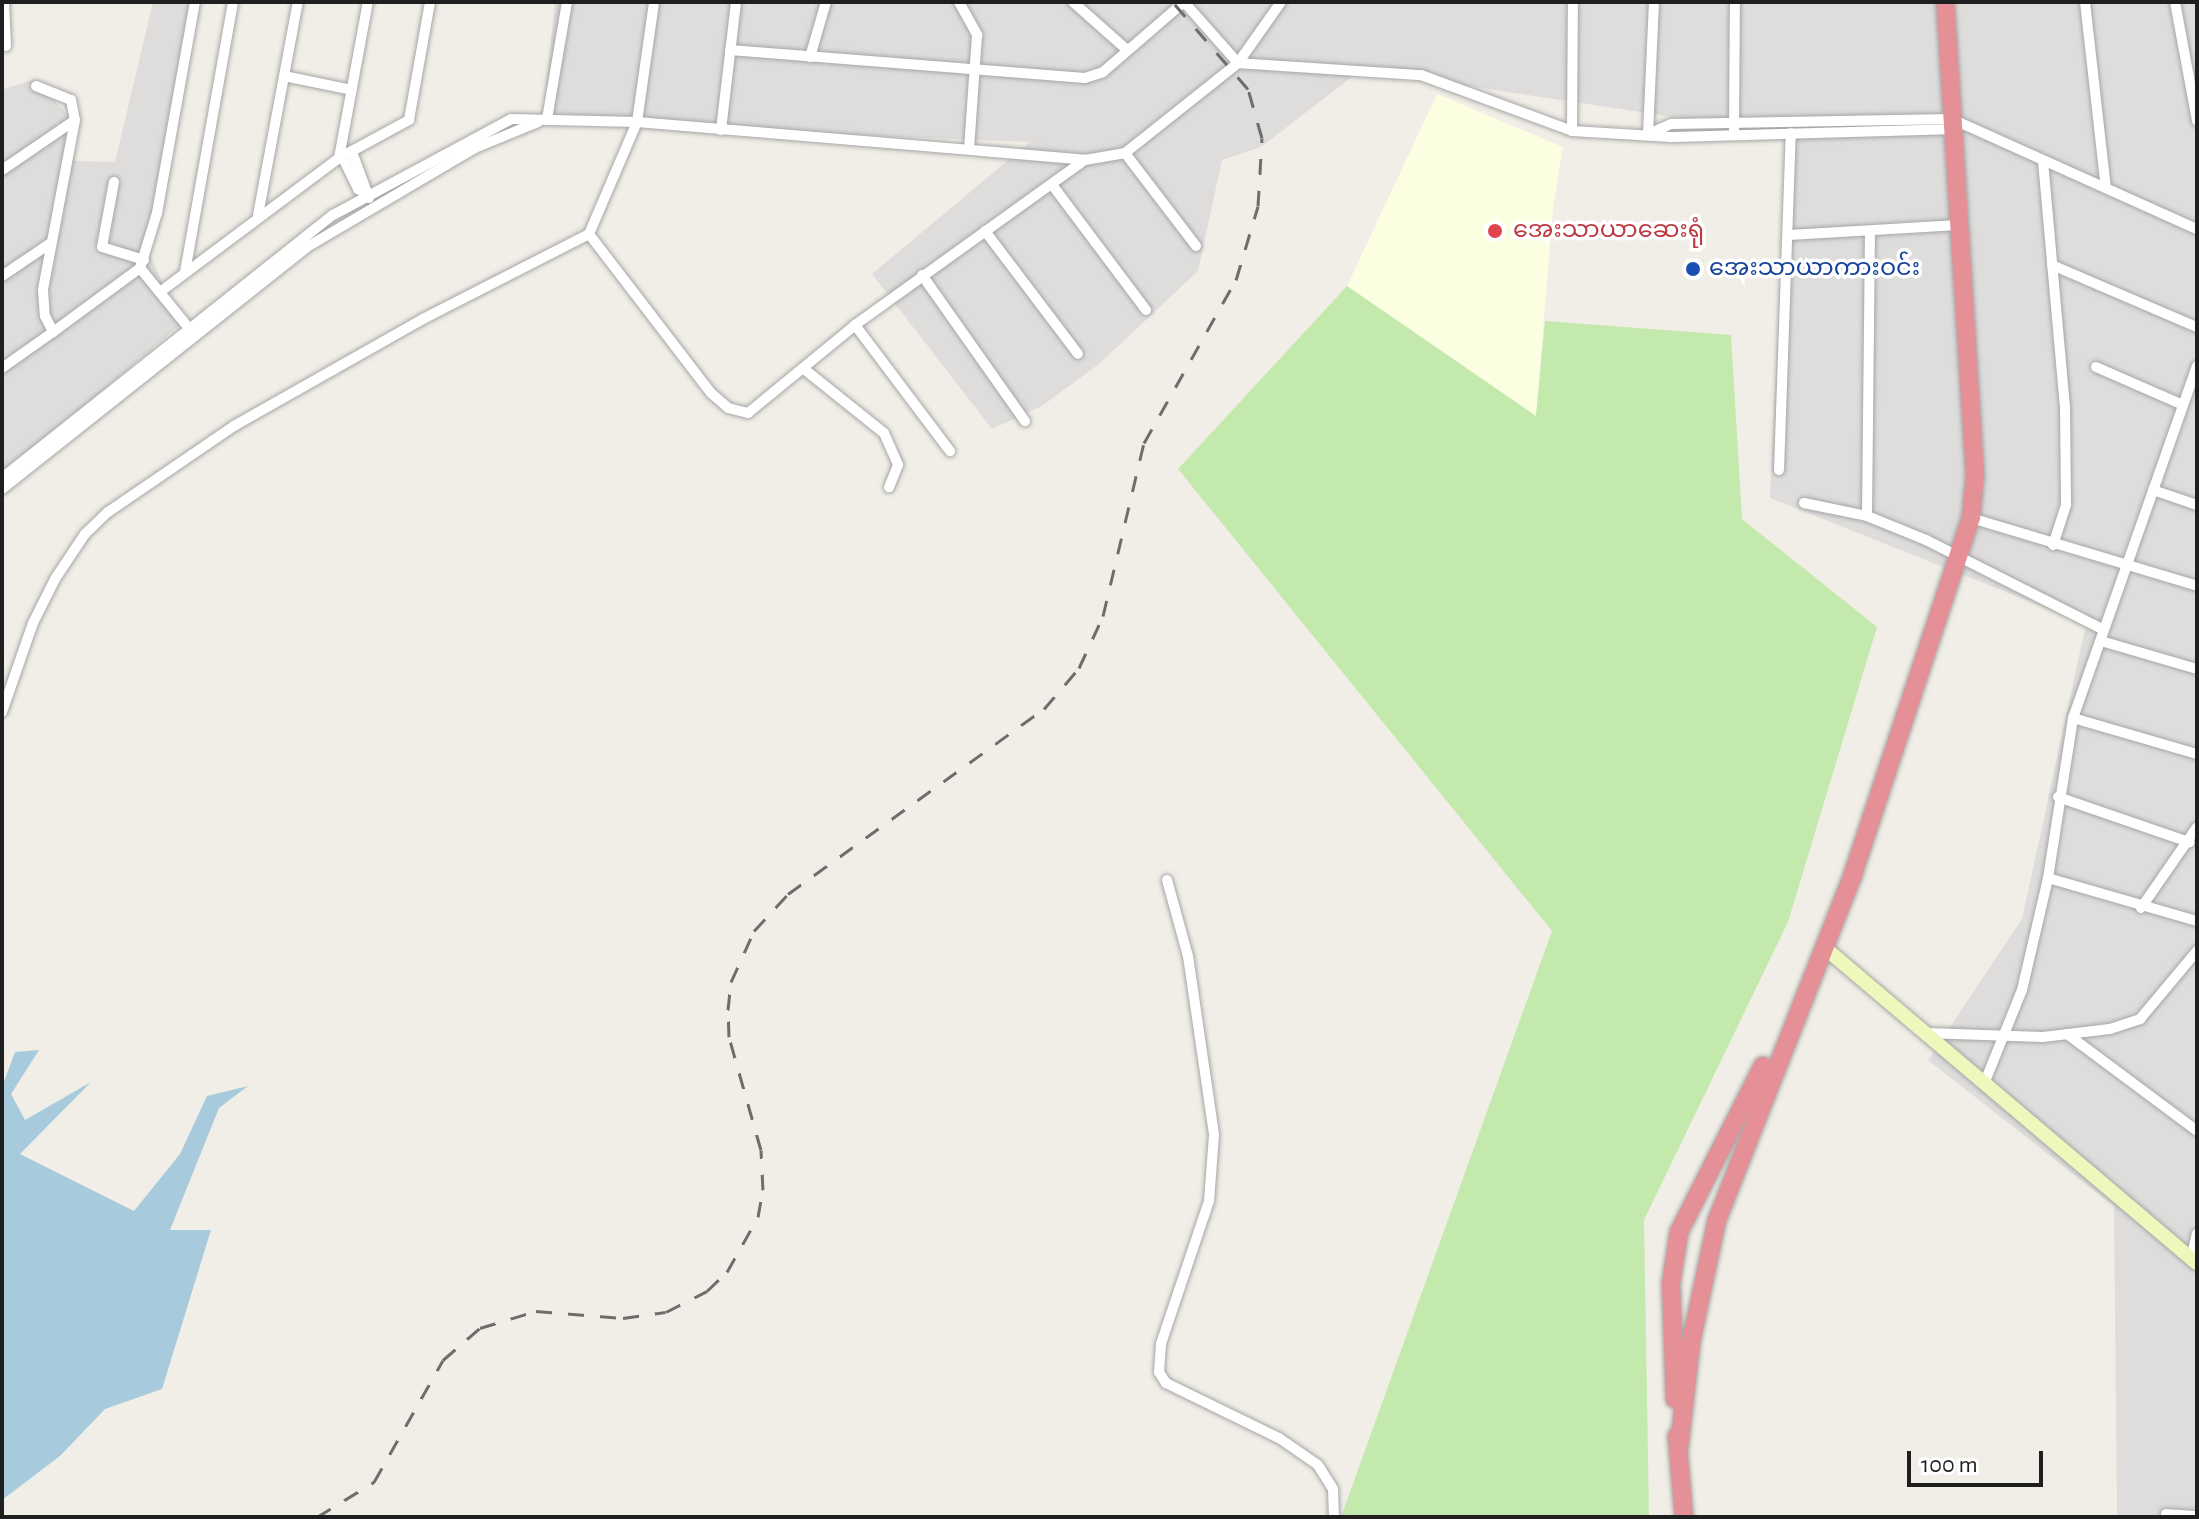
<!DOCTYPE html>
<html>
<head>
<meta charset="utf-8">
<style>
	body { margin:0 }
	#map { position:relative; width:2199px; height:1519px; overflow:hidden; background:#f0eee6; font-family:"Alegreya Sans","Noto Sans Myanmar",sans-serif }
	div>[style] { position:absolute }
	.residential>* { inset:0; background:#dedddc }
	.education>* { inset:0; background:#fbfee1 }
	.grass>* { inset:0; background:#c4e9ad }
	.water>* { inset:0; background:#a7cbdd }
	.roads { filter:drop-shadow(0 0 2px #a6a6a6) drop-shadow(0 0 2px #a6a6a6) }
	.street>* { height:10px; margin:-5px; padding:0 5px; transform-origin:5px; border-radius:5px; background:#fff }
	.secondary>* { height:14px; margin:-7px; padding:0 7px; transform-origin:7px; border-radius:7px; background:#eff8bc }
	.highway>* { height:18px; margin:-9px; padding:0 9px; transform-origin:9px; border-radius:9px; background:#e59097 }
	.rail>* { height:3px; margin-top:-1.5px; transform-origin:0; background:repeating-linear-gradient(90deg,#6d6d6d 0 16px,transparent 0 32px) }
	.dots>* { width:22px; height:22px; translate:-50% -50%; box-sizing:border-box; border:4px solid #fff; border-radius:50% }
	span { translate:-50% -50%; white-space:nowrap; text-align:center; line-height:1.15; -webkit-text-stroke:7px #fff; paint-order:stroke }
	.health-label { font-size:24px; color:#be3a42 }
	.left { translate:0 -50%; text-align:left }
	.transit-label { font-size:24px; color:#164399 }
	.frame { position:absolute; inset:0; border:4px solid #1f1f1f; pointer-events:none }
	.scale { position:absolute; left:1907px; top:1451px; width:136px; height:36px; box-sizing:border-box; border:4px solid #1f1f1f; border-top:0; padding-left:10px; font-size:24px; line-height:28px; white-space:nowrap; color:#1f1f1f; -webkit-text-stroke:6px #fff; paint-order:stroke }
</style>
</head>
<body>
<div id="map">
	<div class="residential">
		<i style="clip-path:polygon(153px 2px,199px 2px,150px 255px,181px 324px,2px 476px,2px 90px,34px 79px,69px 116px,75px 161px,115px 162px)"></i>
		<i style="clip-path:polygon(555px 2px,2197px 2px,2197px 1517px,2117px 1517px,2114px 1206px,1928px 1060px,2022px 919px,2086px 624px,1770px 498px,1787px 134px,1361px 70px,1261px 147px,1222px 160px,1198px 271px,1099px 364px,1042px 406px,992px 429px,872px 274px,1030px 142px,542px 123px)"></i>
	</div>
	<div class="education">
		<i style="clip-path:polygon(1437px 94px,1563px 147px,1553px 209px,1536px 417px,1347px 286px)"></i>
	</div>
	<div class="grass">
		<i style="clip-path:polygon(1347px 286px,1536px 416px,1545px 321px,1731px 335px,1742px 519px,1877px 627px,1788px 922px,1644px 1220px,1649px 1517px,1341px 1517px,1552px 931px,1178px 469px)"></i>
	</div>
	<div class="water">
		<i style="clip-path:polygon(39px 1050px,11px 1094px,25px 1120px,91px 1082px,20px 1154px,134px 1211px,180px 1154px,207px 1096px,248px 1086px,219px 1108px,170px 1230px,211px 1230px,162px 1389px,105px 1409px,60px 1456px,2px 1500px,2px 1087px,15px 1052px)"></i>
	</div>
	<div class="roads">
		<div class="street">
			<i style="left:4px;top:2px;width:44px;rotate:87.4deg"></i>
			<i style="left:959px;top:2px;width:38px;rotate:61deg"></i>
			<i style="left:977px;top:35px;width:114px;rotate:94deg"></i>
			<i style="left:1073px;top:2px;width:72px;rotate:41.6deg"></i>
			<i style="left:1184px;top:2px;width:81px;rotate:48.5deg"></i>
			<i style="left:1238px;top:63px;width:75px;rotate:-54.8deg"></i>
			<i style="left:2085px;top:2px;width:187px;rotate:83.6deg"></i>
			<i style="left:2175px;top:2px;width:121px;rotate:79.5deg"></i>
			<i style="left:730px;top:50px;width:356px;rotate:4.5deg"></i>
			<i style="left:1085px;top:78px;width:19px;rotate:-18deg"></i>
			<i style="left:1103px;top:72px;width:107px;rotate:-40.8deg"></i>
			<i style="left:810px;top:57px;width:57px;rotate:-73.8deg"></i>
			<i style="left:284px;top:76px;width:69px;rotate:11.6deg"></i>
			<i style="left:36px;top:86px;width:38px;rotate:22deg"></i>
			<i style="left:71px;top:100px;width:20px;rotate:79deg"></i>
			<i style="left:75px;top:120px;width:173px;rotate:100.7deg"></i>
			<i style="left:43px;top:290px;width:26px;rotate:86deg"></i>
			<i style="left:45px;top:316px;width:18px;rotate:63deg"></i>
			<i style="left:53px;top:332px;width:108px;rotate:-36.3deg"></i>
			<i style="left:140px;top:268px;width:82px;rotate:50.9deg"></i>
			<i style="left:547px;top:119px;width:119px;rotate:-80.3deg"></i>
			<i style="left:721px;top:130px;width:129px;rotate:-83.3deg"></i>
			<i style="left:1734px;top:130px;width:128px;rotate:-89.6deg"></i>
			<i style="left:1572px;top:131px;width:129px;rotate:-89.6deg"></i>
			<i style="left:1650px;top:133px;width:23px;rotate:-23deg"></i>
			<i style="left:1671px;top:124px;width:281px;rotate:-1deg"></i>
			<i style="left:1952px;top:119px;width:269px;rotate:24.2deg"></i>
			<i style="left:1648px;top:134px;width:132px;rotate:-87.4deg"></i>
			<i style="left:352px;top:152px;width:49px;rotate:69.7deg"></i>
			<i style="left:1125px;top:153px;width:117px;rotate:52.6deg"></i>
			<i style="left:342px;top:156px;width:37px;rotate:64deg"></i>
			<i style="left:358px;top:189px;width:12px;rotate:31deg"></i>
			<i style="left:339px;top:158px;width:159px;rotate:-79.5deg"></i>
			<i style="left:2043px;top:161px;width:247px;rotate:84.9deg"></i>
			<i style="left:2065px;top:407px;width:98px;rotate:89.4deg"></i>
			<i style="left:2066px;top:505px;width:42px;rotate:108deg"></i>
			<i style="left:2px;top:170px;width:88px;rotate:-34.4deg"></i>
			<i style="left:114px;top:182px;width:66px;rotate:100.5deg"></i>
			<i style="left:102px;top:247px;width:44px;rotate:17.2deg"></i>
			<i style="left:1053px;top:186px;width:155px;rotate:53.1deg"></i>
			<i style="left:258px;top:215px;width:217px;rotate:-79.4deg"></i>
			<i style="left:985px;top:231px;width:154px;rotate:52.9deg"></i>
			<i style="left:589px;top:234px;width:200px;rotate:52.5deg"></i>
			<i style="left:711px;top:393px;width:23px;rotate:41deg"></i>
			<i style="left:728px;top:408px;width:21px;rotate:14deg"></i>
			<i style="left:748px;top:413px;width:139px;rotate:-39.4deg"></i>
			<i style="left:855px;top:325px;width:283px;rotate:-35.7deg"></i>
			<i style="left:1790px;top:235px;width:168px;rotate:-3.4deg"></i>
			<i style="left:2052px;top:265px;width:158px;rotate:23.2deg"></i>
			<i style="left:140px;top:268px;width:58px;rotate:-72.8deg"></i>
			<i style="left:157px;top:213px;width:214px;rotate:-79.8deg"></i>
			<i style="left:185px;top:272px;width:274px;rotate:-79.9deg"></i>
			<i style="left:922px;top:275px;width:179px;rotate:54.8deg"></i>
			<i style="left:2px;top:276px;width:60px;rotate:-34.2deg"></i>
			<i style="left:160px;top:292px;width:224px;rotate:-36.8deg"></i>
			<i style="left:339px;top:158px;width:80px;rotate:-28.5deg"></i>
			<i style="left:409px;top:120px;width:120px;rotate:-79.9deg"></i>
			<i style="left:855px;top:325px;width:158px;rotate:53deg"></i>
			<i style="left:2096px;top:367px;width:95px;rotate:23.6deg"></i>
			<i style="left:2px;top:368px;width:62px;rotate:-35.2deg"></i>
			<i style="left:804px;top:369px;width:102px;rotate:38.7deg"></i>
			<i style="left:884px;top:433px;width:35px;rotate:66deg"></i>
			<i style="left:898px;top:465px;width:24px;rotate:112deg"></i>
			<i style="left:1779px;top:470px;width:337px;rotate:-88deg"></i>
			<i style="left:2px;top:478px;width:423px;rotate:-38.5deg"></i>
			<i style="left:333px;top:215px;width:202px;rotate:-28.3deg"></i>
			<i style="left:511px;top:119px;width:126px;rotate:1.4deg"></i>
			<i style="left:637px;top:122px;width:450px;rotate:4.8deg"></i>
			<i style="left:1085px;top:160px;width:41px;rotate:-9.9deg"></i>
			<i style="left:1125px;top:153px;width:144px;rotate:-38.5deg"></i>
			<i style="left:1238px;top:63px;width:183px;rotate:3.8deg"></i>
			<i style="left:1421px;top:75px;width:161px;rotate:20.3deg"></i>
			<i style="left:1572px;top:131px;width:99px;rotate:3.5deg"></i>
			<i style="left:1671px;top:137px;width:281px;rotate:-1.6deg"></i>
			<i style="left:2px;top:489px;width:389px;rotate:-38.4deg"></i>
			<i style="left:307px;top:247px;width:195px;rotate:-30.5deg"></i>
			<i style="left:475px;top:148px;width:68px;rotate:-22.4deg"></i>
			<i style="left:2153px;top:490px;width:46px;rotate:18.8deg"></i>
			<i style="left:1804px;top:503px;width:64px;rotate:11.7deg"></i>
			<i style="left:1867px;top:516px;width:64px;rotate:22.1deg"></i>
			<i style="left:1926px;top:540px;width:199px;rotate:26.8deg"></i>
			<i style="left:1867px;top:516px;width:283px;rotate:-89.4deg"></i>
			<i style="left:1971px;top:518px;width:236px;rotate:16.7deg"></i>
			<i style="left:2101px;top:641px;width:100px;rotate:16.3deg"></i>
			<i style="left:2px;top:712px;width:94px;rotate:-70.8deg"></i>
			<i style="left:33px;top:623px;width:49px;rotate:-63.4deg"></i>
			<i style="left:55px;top:579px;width:54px;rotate:-56.3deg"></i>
			<i style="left:85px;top:534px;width:32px;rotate:-44deg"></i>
			<i style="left:108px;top:512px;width:153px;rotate:-34.3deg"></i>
			<i style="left:234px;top:426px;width:217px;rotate:-29.5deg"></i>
			<i style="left:423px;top:319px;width:186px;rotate:-27.1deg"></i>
			<i style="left:589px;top:234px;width:122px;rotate:-66.8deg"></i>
			<i style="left:637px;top:122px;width:121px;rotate:-81.9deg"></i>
			<i style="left:2073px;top:718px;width:129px;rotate:16.2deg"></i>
			<i style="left:2058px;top:797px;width:139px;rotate:19deg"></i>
			<i style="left:2048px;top:878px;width:155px;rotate:16.1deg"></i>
			<i style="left:1167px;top:880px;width:79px;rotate:74.6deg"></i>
			<i style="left:1188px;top:956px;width:181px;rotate:81.7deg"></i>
			<i style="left:1214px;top:1135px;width:66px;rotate:94.3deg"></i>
			<i style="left:1209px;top:1201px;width:151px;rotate:108.6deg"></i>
			<i style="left:1161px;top:1344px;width:28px;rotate:94deg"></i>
			<i style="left:1159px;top:1372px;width:13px;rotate:58deg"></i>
			<i style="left:1166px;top:1383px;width:126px;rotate:26deg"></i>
			<i style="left:1279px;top:1438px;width:47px;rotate:34.7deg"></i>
			<i style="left:1318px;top:1465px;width:28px;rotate:58deg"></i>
			<i style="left:1333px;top:1489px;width:28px;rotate:88deg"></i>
			<i style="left:2141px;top:908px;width:98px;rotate:-55.3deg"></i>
			<i style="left:1925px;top:1033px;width:118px;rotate:1.9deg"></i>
			<i style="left:2043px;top:1037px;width:67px;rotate:-6.8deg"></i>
			<i style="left:2110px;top:1029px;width:32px;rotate:-18deg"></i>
			<i style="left:2140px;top:1019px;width:89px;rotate:-50deg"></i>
			<i style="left:2067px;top:1034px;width:162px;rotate:36.7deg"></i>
			<i style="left:1984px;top:1084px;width:101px;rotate:-68deg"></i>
			<i style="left:2022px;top:990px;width:115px;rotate:-76.9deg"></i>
			<i style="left:2048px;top:878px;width:162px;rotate:-81.1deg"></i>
			<i style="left:2073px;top:718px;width:373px;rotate:-70.6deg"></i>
			<i style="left:2191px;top:1259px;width:26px;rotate:-77deg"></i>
			<i style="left:2166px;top:1514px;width:31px;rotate:4deg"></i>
		</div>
		<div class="secondary">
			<i style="left:1825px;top:948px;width:487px;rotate:40.3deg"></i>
		</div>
		<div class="highway">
			<i style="left:1675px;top:1399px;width:116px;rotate:-92deg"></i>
			<i style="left:1671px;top:1283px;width:52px;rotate:-81.1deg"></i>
			<i style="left:1679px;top:1232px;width:186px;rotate:-63.2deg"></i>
			<i style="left:1677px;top:1436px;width:81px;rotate:85.1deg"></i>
			<i style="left:1679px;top:1448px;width:107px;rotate:-83.5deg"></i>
			<i style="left:1691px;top:1342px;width:125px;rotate:-78deg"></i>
			<i style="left:1717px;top:1220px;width:372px;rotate:-68.5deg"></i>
			<i style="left:1853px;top:874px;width:375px;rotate:-71.7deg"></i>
			<i style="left:1971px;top:518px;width:43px;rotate:-84.7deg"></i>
			<i style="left:1975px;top:475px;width:474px;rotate:-93.6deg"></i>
		</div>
	</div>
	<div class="rail">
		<i style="left:317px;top:1517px;width:67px;rotate:-31.6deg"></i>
		<i style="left:374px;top:1482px;width:140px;rotate:-60.5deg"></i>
		<i style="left:443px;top:1360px;width:49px;rotate:-40.9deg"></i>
		<i style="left:480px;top:1328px;width:59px;rotate:-16.9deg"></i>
		<i style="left:536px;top:1311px;width:87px;rotate:4.6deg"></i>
		<i style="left:623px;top:1318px;width:43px;rotate:-7.9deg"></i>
		<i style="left:666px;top:1312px;width:46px;rotate:-27.1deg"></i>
		<i style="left:707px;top:1291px;width:28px;rotate:-44deg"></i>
		<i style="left:727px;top:1272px;width:63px;rotate:-60.6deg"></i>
		<i style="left:758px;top:1217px;width:27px;rotate:-80deg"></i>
		<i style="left:763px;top:1190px;width:40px;rotate:-92.9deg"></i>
		<i style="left:761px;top:1150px;width:117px;rotate:-105.8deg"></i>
		<i style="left:729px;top:1037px;width:27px;rotate:-92deg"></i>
		<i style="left:728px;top:1010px;width:28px;rotate:-84deg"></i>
		<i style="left:731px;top:982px;width:56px;rotate:-65.7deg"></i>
		<i style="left:754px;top:931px;width:50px;rotate:-47.4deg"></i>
		<i style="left:788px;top:894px;width:316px;rotate:-35.9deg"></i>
		<i style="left:1044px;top:709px;width:54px;rotate:-49.5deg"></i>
		<i style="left:1079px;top:668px;width:57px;rotate:-65.2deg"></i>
		<i style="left:1103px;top:616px;width:178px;rotate:-76.7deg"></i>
		<i style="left:1144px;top:443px;width:187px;rotate:-60.6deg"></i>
		<i style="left:1236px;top:280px;width:77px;rotate:-73.4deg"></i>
		<i style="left:1258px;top:206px;width:68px;rotate:-86.6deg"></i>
		<i style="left:1262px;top:138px;width:51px;rotate:-105.9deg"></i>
		<i style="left:1248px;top:89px;width:115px;rotate:-130.8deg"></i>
	</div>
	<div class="dots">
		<i style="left:1495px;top:231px;background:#e0444e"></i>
		<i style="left:1693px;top:269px;background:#1a4fb4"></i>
	</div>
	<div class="health-label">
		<span class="left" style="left:1513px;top:231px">အေးသာယာဆေးရုံ</span>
	</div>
	<div class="transit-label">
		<span class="left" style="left:1709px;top:269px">အေးသာယာကားဝင်း</span>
	</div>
	<div class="frame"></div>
	<div class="scale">100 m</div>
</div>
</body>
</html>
